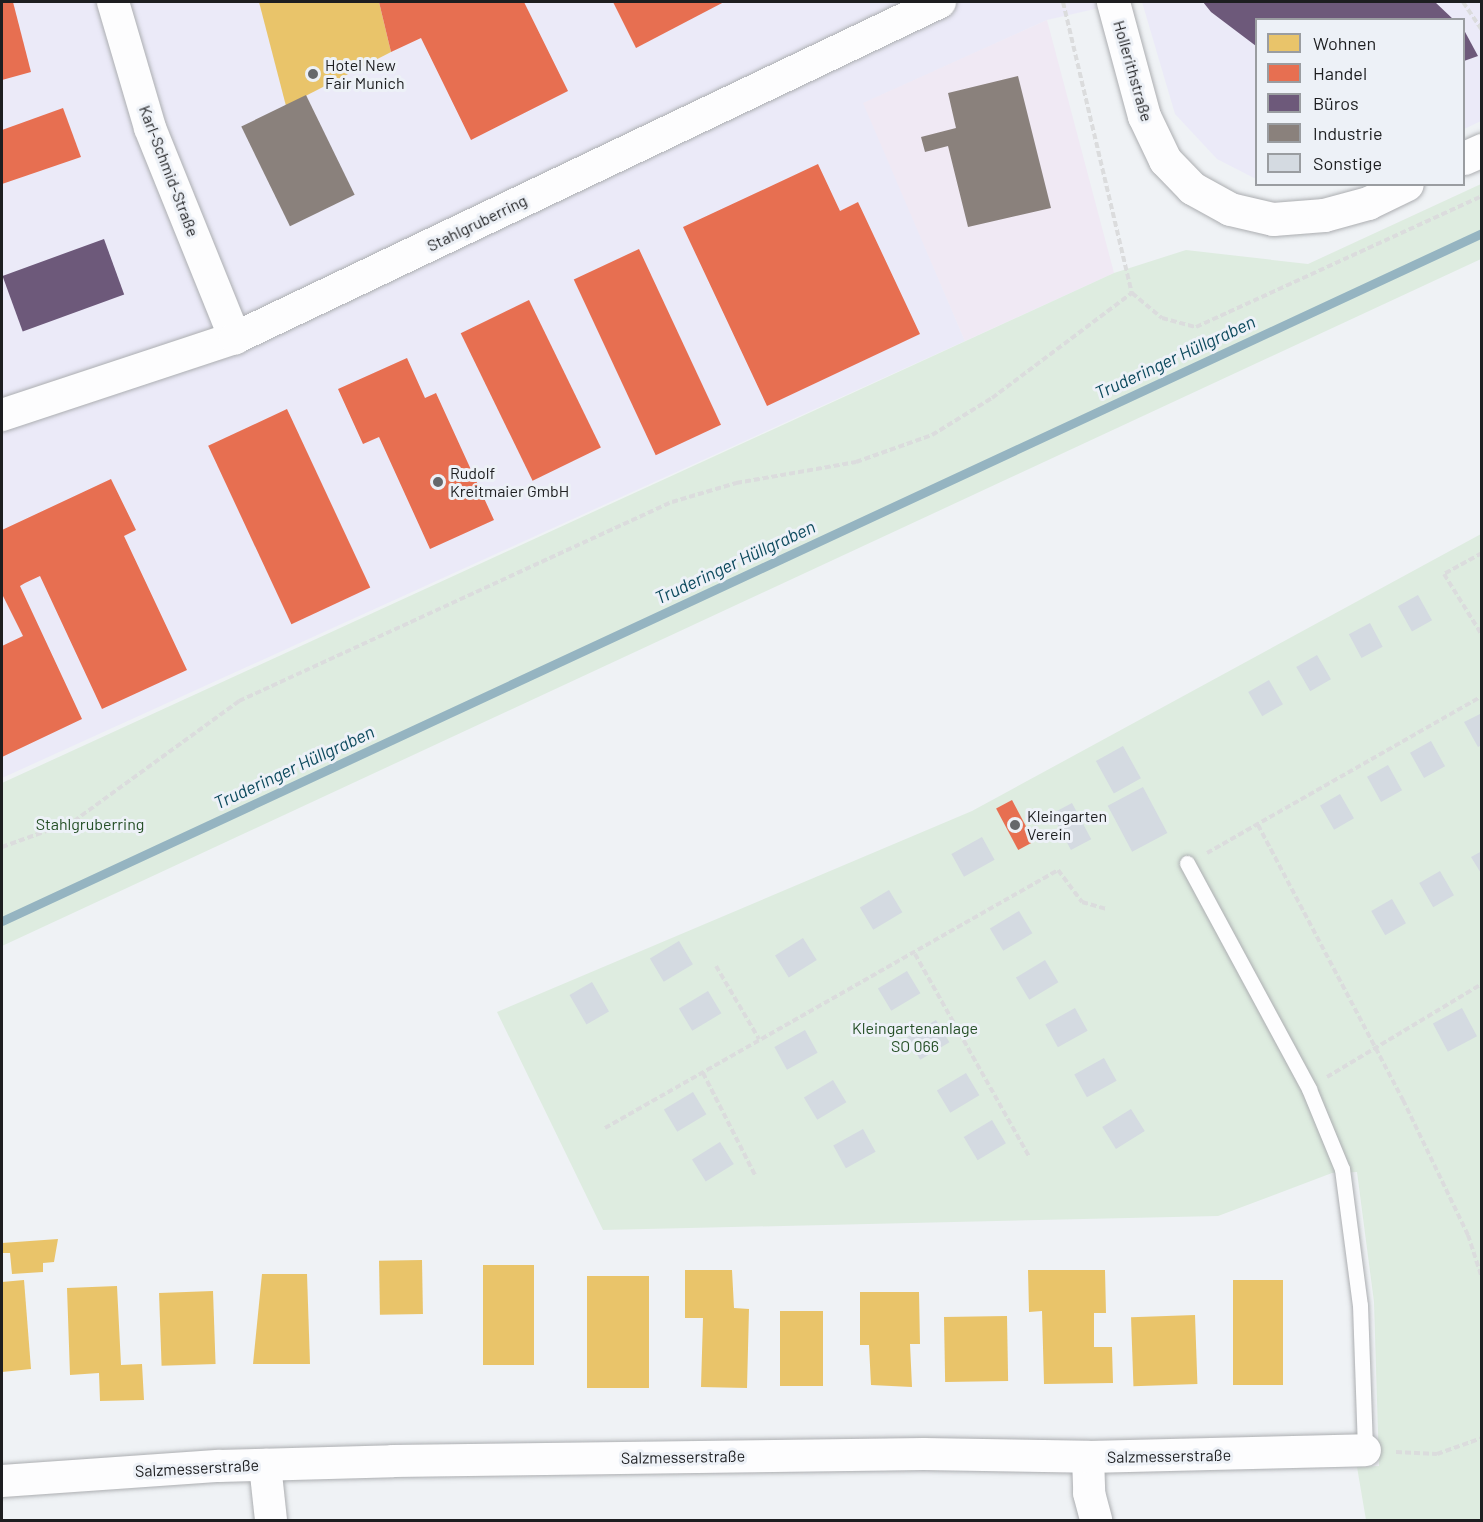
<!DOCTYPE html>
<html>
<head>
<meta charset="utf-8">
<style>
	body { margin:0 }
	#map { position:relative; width:1483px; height:1522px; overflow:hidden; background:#eff2f5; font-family:Barlow,sans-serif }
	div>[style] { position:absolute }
	.commercial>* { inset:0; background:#ebeaf8 }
	.industrial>* { inset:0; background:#f0e9f4 }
	.green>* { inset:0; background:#deece0 }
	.homes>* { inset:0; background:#e9c46a; transform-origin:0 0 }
	.shops>* { inset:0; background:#e76f51; transform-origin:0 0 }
	.offices>* { inset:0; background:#6d597a; transform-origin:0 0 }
	.industry>* { inset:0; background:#8a817c; transform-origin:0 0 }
	.stream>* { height:9px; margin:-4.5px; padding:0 4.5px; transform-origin:4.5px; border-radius:4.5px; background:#95b4c1 }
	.building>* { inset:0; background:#d4dae1; transform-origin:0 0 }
	.path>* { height:4px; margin-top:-2px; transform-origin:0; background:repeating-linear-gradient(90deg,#dbdcdd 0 6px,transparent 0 9px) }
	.roads { filter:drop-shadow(0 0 2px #acaeb1) drop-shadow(0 0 2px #acaeb1) }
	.lane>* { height:15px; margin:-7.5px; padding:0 7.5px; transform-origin:7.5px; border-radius:7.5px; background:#fdfdfe }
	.street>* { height:32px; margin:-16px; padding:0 16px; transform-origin:16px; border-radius:16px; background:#fdfdfe }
	.secondary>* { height:33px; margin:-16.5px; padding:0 16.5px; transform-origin:16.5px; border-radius:16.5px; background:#fdfdfe }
	.dots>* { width:16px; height:16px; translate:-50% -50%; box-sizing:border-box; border:3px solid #edf1f7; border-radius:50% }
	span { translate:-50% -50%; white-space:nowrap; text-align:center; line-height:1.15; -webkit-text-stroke:6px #edf1f7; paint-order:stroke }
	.poi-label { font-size:16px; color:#1d1e20 }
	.left { translate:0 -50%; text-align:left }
	.street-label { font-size:16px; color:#1d1e20 }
	.park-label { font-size:16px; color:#254f26 }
	.water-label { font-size:18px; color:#0c495d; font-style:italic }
	.frame { position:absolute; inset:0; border:3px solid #1d1e20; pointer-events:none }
	.legend { position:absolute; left:1255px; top:18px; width:210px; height:168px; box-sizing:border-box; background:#edf1f7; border:2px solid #9a9da1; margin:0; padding:8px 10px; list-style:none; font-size:18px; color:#1d1e20 }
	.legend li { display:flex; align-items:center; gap:12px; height:30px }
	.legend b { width:30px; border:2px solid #9a9da1 }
</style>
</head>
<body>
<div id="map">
	<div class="commercial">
		<i style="clip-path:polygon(2px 2px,1125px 2px,1047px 20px,864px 103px,965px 341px,2px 778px)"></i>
		<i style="clip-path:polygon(1142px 2px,1481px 2px,1481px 121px,1464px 129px,1464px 20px,1256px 20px,1256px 179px,1217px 159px,1175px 114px)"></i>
	</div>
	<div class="industrial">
		<i style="clip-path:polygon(1047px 20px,1114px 273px,965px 341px,863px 103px)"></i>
	</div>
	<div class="green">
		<i style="clip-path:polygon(1481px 184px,1481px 259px,2px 946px,2px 783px,1114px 273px,1186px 250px,1308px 264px)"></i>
		<i style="clip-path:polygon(1481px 534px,1481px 1520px,1366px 1520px,1357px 1467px,1379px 1466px,1374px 1302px,1357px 1172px,1332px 1173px,1218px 1216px,603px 1230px,497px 1012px,972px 811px)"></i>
	</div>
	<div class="homes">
		<i style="clip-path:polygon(259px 2px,379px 2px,391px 52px,286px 106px)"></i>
		<i style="clip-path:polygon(58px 1239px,54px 1262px,43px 1263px,43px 1272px,12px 1274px,10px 1253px,2px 1253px,2px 1243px)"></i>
		<i style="left:422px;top:1260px;width:54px;height:43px;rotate:89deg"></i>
		<i style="left:483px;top:1265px;width:51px;height:100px"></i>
		<i style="clip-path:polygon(685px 1270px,732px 1270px,734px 1308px,749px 1309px,747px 1388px,701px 1387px,703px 1318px,685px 1318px)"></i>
		<i style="clip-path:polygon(1028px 1270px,1105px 1270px,1106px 1313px,1094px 1313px,1094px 1347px,1112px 1347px,1113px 1383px,1044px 1384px,1042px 1311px,1029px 1312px)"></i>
		<i style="clip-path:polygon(262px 1274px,307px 1274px,310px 1364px,253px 1364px)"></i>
		<i style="left:587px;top:1276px;width:62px;height:112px"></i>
		<i style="clip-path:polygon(24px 1280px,31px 1369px,2px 1372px,2px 1282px)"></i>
		<i style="left:1233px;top:1280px;width:50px;height:105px"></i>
		<i style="clip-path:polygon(117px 1286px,121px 1365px,142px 1364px,144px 1400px,100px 1401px,99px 1373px,70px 1375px,67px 1288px)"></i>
		<i style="left:213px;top:1291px;width:73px;height:54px;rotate:88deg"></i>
		<i style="clip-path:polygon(860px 1292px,919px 1292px,920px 1344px,910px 1344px,912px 1387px,871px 1385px,869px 1345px,860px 1345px)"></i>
		<i style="left:780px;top:1311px;width:43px;height:75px"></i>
		<i style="left:1195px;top:1315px;width:69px;height:64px;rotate:88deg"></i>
		<i style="left:1007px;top:1316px;width:65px;height:63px;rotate:89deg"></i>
	</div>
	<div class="shops">
		<i style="clip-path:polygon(2px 2px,13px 2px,31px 72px,2px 80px)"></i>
		<i style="clip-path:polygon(379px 2px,524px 2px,568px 91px,471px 140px,421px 38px,391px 52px)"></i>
		<i style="clip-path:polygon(613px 2px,724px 2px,636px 48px)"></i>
		<i style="clip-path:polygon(63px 108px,81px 157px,2px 184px,2px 130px)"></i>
		<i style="clip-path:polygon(818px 164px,840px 211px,858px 202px,920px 334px,767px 406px,683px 227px)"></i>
		<i style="left:639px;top:249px;width:194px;height:72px;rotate:65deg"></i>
		<i style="left:529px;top:300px;width:164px;height:76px;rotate:64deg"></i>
		<i style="clip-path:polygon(407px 358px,425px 398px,436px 393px,494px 520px,430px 549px,379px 437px,363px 444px,338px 389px)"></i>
		<i style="left:287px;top:409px;width:197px;height:87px;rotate:65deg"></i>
		<i style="clip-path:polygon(111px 479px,136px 530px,124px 536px,187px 670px,102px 709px,40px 576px,25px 583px,20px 586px,82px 719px,2px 757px,2px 646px,23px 636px,2px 594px,2px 530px)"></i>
		<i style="left:1012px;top:800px;width:47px;height:18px;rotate:62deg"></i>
	</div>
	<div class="offices">
		<i style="clip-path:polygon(1203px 2px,1435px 2px,1454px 20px,1256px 20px,1256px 46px,1211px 12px)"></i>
		<i style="clip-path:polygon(1464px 30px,1478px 56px,1464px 61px)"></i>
		<i style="left:104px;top:239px;width:59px;height:108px;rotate:70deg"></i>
	</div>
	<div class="industry">
		<i style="clip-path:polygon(1018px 76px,1051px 208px,968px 227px,948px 146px,925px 152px,921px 137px,956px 128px,948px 93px)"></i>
		<i style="left:306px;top:95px;width:111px;height:72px;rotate:64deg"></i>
	</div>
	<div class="stream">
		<i style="left:2px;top:921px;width:1632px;rotate:-24.93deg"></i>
	</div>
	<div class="building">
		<i style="left:1418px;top:595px;width:29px;height:23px;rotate:61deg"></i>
		<i style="left:1370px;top:623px;width:27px;height:24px;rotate:62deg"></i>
		<i style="left:1317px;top:655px;width:28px;height:24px;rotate:60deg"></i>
		<i style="left:1269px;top:680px;width:28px;height:24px;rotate:60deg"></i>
		<i style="clip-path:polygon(1482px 713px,1482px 745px,1478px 747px,1464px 722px)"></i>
		<i style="left:1431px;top:741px;width:29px;height:24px;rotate:61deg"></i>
		<i style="left:1123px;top:746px;width:37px;height:31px;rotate:61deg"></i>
		<i style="left:1388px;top:765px;width:29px;height:24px;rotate:61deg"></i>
		<i style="left:1143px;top:787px;width:52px;height:40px;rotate:62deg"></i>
		<i style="left:1340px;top:794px;width:28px;height:23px;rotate:60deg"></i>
		<i style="left:1072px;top:803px;width:41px;height:23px;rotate:62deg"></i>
		<i style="left:982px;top:837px;width:26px;height:35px;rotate:61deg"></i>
		<i style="clip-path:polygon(1482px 851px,1482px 875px,1471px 857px)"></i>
		<i style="left:1440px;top:871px;width:28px;height:24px;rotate:60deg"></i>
		<i style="left:889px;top:890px;width:26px;height:34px;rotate:59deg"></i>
		<i style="left:1392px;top:899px;width:28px;height:24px;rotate:60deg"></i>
		<i style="left:1019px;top:911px;width:26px;height:34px;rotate:59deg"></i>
		<i style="left:803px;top:938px;width:26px;height:33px;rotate:58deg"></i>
		<i style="left:679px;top:941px;width:27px;height:34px;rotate:59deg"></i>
		<i style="left:1045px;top:960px;width:26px;height:34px;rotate:59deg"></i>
		<i style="left:907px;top:971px;width:26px;height:34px;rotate:59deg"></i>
		<i style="left:592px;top:982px;width:34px;height:26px;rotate:60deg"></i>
		<i style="left:708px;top:991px;width:26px;height:34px;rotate:59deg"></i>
		<i style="left:1075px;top:1008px;width:26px;height:34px;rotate:61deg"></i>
		<i style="left:1462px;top:1008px;width:32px;height:33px;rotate:62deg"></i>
		<i style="left:936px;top:1020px;width:26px;height:34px;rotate:59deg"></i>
		<i style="left:805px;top:1030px;width:26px;height:35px;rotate:61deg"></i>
		<i style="left:1104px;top:1058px;width:26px;height:34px;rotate:61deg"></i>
		<i style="left:966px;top:1073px;width:26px;height:34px;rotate:59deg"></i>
		<i style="left:833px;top:1080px;width:26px;height:34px;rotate:59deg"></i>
		<i style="left:693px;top:1092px;width:26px;height:34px;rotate:59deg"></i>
		<i style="left:1131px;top:1109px;width:26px;height:34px;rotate:58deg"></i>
		<i style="left:992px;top:1120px;width:27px;height:33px;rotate:59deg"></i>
		<i style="left:863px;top:1129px;width:26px;height:34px;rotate:61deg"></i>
		<i style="left:720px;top:1142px;width:26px;height:33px;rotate:58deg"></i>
	</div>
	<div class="path">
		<i style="left:1063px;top:2px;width:299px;rotate:76.7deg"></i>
		<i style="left:1132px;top:293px;width:39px;rotate:40deg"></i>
		<i style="left:1162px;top:318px;width:35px;rotate:15deg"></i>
		<i style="left:1196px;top:327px;width:315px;rotate:-24.6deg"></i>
		<i style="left:1463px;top:2px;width:34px;rotate:56deg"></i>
		<i style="left:1482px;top:553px;width:43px;rotate:151.1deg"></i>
		<i style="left:1444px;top:574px;width:72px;rotate:58.1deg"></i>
		<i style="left:1258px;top:825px;width:311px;rotate:62.2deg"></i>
		<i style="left:1403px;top:1100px;width:150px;rotate:64.3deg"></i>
		<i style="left:1468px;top:1235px;width:45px;rotate:72deg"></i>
		<i style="left:2px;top:847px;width:77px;rotate:-19.9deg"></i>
		<i style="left:74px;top:821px;width:204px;rotate:-36deg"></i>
		<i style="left:239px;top:701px;width:477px;rotate:-24.7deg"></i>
		<i style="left:672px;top:502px;width:67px;rotate:-16.5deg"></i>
		<i style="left:736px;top:483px;width:122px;rotate:-9.9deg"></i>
		<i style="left:856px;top:462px;width:81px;rotate:-19.6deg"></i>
		<i style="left:932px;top:435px;width:70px;rotate:-31.7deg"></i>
		<i style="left:992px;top:398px;width:175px;rotate:-36.9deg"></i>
		<i style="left:1207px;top:853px;width:317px;rotate:-29.7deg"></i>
		<i style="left:915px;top:954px;width:232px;rotate:60.6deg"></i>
		<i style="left:716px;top:966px;width:85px;rotate:59.5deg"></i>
		<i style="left:703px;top:1073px;width:117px;rotate:63deg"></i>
		<i style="left:1327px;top:1077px;width:181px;rotate:-31deg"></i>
		<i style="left:605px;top:1128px;width:521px;rotate:-29.66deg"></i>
		<i style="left:1058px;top:870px;width:40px;rotate:53deg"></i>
		<i style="left:1082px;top:902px;width:25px;rotate:16deg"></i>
		<i style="left:1396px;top:1452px;width:41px;rotate:2.8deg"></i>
		<i style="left:1437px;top:1454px;width:48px;rotate:-19.6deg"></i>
	</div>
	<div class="roads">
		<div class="lane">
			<i style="left:1187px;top:863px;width:257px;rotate:61.6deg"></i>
			<i style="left:1309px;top:1089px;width:87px;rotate:67.6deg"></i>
			<i style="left:1342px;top:1169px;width:137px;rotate:82.5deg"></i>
			<i style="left:1360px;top:1305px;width:145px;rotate:88deg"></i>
		</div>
		<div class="street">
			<i style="left:113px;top:2px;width:131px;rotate:73.6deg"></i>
			<i style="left:150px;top:128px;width:227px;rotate:68deg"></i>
			<i style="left:2px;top:415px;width:245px;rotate:-18.3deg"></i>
			<i style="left:235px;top:338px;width:781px;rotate:-25.48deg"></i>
			<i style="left:1088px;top:1457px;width:36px;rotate:88deg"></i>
			<i style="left:1089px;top:1493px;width:28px;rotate:75deg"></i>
			<i style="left:265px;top:1465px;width:55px;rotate:83.8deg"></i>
			<i style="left:2px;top:1481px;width:218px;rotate:-4deg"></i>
			<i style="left:219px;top:1466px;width:174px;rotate:-1.6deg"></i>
			<i style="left:393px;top:1461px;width:531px;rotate:-0.76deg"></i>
			<i style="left:924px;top:1454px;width:164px;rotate:1deg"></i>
			<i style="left:1088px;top:1457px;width:277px;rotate:-1.4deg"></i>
		</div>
		<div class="secondary">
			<i style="left:1113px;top:2px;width:118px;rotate:74.8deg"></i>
			<i style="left:1144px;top:116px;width:49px;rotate:64.5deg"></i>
			<i style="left:1165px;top:160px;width:39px;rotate:46deg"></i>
			<i style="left:1192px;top:188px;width:43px;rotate:28.9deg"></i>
			<i style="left:1230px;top:209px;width:44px;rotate:13.1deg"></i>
			<i style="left:1273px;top:219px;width:51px;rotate:-4.5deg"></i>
			<i style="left:1324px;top:215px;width:46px;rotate:-15.3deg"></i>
			<i style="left:1368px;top:203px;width:43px;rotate:-26deg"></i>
			<i style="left:1464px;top:158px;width:20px;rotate:-24deg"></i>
		</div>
	</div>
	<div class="dots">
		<i style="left:313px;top:74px;background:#66686b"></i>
		<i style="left:438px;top:482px;background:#66686b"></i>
		<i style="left:1015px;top:825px;background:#66686b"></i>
	</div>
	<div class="poi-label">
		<span class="left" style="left:325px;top:74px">Hotel New<br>Fair Munich</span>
		<span class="left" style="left:450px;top:482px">Rudolf<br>Kreitmaier GmbH</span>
		<span class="left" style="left:1027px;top:825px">Kleingarten<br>Verein</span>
	</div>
	<div class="street-label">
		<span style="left:1133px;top:71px;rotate:74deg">Hollerithstraße</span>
		<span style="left:169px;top:171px;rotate:69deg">Karl-Schmid-Straße</span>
		<span style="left:477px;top:223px;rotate:-26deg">Stahlgruberring</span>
		<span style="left:1169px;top:1456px;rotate:-1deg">Salzmesserstraße</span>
		<span style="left:683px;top:1457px;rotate:-1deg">Salzmesserstraße</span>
		<span style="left:197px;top:1468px;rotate:-3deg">Salzmesserstraße</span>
	</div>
	<div class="park-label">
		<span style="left:90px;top:824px">Stahlgruberring</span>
		<span style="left:915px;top:1037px">Kleingartenanlage<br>SO 066</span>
	</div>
	<div class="water-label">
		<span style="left:1175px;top:357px;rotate:-25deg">Truderinger Hüllgraben</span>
		<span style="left:735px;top:562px;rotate:-25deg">Truderinger Hüllgraben</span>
		<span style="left:294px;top:767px;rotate:-25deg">Truderinger Hüllgraben</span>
	</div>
	<div class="frame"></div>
	<ul class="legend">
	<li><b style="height:16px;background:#e9c46a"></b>Wohnen</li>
	<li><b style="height:16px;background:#e76f51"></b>Handel</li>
	<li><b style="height:16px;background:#6d597a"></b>Büros</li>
	<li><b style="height:16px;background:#8a817c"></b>Industrie</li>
	<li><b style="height:16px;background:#d4dae1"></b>Sonstige</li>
	</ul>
</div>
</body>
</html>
